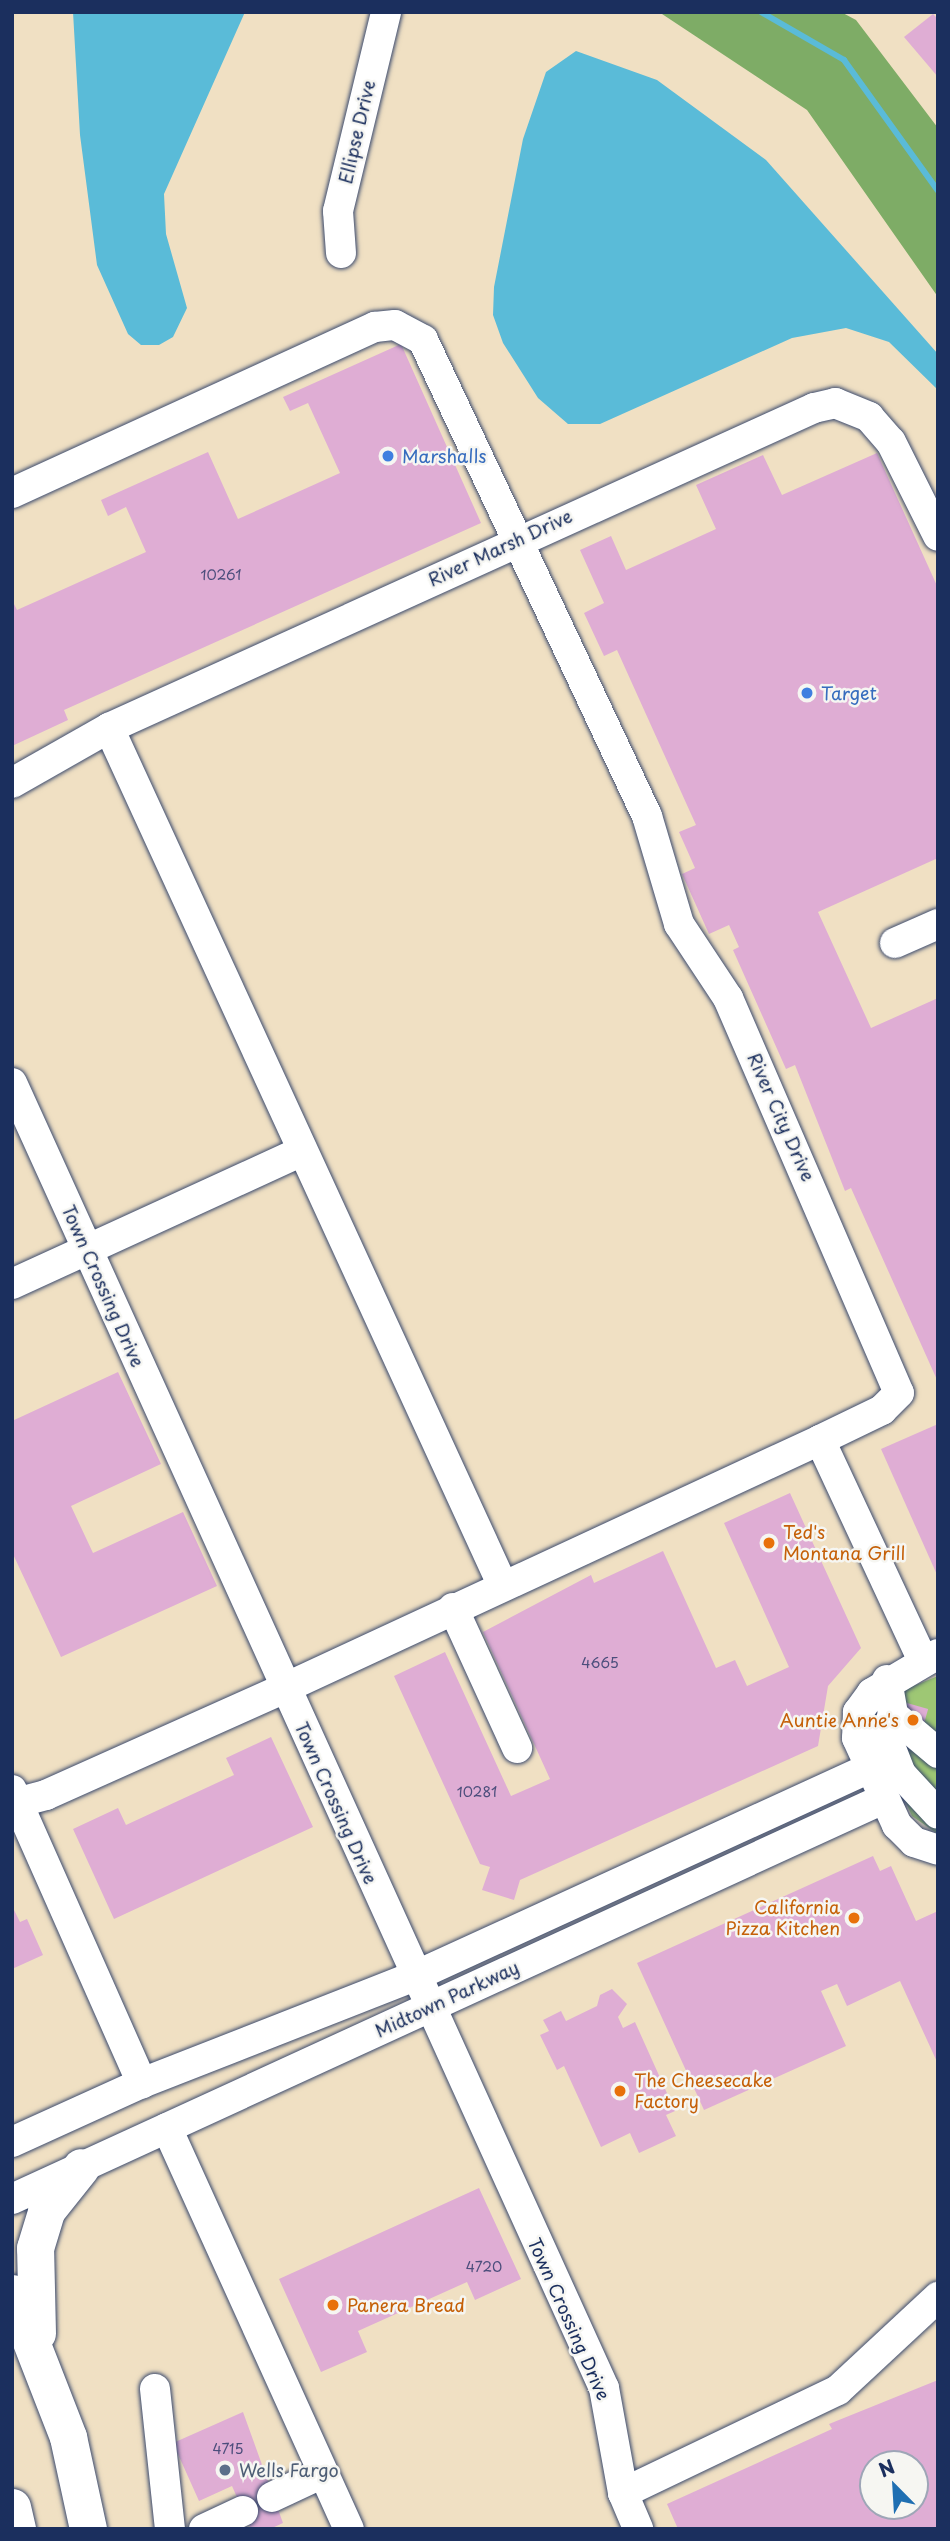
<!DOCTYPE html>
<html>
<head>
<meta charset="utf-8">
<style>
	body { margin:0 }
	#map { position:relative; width:950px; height:2541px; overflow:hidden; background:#f0e0c3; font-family:"Playpen Sans",sans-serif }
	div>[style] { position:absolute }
	.green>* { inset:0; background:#9ec774 }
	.forest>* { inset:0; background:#7eac66 }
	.water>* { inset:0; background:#5abbd8 }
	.stream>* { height:6px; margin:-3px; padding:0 3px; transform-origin:3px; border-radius:3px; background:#5abbd8 }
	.building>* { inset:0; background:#dfadd4; transform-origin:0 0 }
	.roads { filter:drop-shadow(0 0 2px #3b4a6d) drop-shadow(0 0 2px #3b4a6d) }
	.minor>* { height:30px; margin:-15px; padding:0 15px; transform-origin:15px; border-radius:15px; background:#fff }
	.major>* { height:37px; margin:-18.5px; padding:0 18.5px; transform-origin:18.5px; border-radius:18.5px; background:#fff }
	.dots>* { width:19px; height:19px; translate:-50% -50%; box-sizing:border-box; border:4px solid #f6f6f2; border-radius:50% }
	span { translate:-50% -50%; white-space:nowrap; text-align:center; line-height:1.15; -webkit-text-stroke:5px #f6f6f2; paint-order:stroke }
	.number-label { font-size:14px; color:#4c4e7c }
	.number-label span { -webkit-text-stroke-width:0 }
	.street-label { font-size:18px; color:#1b2f5e }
	.shop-label { font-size:18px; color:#366cbe }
	.left { translate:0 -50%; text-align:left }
	.food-label { font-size:18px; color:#c56008 }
	.right { translate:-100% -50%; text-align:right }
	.service-label { font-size:18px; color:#4e5e75 }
	.frame { position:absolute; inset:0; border:14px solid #1b2f5e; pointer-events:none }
	.north { position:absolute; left:859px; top:2450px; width:70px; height:70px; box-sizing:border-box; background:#f6f6f2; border:2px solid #9ea6b7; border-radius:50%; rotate:336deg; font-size:19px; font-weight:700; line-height:28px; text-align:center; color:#1b2f5e }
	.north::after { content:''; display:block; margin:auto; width:24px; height:32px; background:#1f6fb2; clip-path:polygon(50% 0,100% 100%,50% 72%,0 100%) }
</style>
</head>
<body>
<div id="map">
	<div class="green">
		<i style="clip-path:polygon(938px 1676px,938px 1834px,912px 1816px,870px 1722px,886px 1697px)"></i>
	</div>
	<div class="forest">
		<i style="clip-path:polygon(659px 12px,841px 12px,856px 20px,938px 128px,938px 297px,807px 110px)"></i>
	</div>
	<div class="water">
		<i style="clip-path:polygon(73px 12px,245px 12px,164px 194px,166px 234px,187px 308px,173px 337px,159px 345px,141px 345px,128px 334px,97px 265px,80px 135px)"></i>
		<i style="clip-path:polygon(576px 51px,657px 80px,766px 160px,938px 354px,938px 390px,889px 342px,846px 328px,792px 338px,600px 424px,568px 424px,538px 398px,503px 343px,493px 315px,494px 287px,523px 139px,546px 72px)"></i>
	</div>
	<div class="stream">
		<i style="left:761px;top:12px;width:96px;rotate:30deg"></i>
		<i style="left:844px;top:60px;width:161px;rotate:54.3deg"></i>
	</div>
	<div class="building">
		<i style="clip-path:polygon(933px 14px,938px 19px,938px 77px,904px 37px)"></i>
		<i style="clip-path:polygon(401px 344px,481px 523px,64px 710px,68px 720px,12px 746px,12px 600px,17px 610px,146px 552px,126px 507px,108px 516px,101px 500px,208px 452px,238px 519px,340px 473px,308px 403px,290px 411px,283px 397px)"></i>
		<i style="clip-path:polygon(877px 453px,938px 588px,938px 858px,818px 912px,871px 1028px,938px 998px,938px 1382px,851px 1188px,845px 1191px,795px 1065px,786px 1069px,733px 950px,739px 947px,729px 925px,709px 934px,682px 874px,695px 868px,679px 832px,696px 825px,617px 650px,604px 656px,584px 613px,604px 603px,580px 550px,611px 536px,626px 570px,716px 529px,696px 485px,763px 455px,782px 495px)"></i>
		<i style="clip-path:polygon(118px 1372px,161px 1464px,71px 1506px,93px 1553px,183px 1512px,217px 1586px,61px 1657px,12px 1552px,12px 1421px)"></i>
		<i style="clip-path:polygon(938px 1424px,938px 1577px,881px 1449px)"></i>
		<i style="clip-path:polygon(790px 1493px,861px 1648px,828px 1686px,818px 1746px,520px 1880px,514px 1900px,482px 1890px,490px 1867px,480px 1864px,394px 1676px,445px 1652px,511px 1796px,550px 1779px,483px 1632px,591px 1575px,594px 1583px,663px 1551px,716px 1668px,735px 1660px,747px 1686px,789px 1667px,724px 1523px)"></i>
		<i style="left:907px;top:1703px;width:22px;height:30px;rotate:16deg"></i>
		<i style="clip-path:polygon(271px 1737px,313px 1827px,114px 1919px,73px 1829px,118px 1808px,126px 1825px,234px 1775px,226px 1758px)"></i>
		<i style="clip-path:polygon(873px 1856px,880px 1871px,891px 1866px,916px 1921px,938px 1911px,938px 2064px,900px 1981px,847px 2006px,837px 1984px,821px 1991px,846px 2046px,704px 2110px,637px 1963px)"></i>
		<i style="clip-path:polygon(12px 1906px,20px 1922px,27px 1919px,43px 1955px,12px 1969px)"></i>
		<i style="clip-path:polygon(612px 1989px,627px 2004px,618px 2017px,623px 2028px,635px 2022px,675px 2111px,666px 2115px,676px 2136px,639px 2153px,630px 2133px,601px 2147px,564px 2066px,557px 2070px,540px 2035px,549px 2031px,543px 2020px,561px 2011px,566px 2021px,597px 2006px,600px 1995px)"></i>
		<i style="clip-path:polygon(479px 2188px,521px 2279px,475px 2300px,467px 2282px,358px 2331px,367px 2352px,321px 2372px,279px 2279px)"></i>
		<i style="clip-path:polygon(evenodd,938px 2380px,938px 2529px,678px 2529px,667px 2504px,832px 2429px,829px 2424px,938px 2380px,873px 2464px,915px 2464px,915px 2506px,873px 2506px,873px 2464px)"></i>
		<i style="clip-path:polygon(243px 2412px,283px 2523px,270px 2529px,251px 2529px,232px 2486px,199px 2501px,173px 2443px)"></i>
	</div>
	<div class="roads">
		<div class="minor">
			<i style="left:341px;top:253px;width:42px;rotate:-94.1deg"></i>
			<i style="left:338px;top:211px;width:205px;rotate:-76.4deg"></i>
			<i style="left:12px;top:493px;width:399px;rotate:-24.6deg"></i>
			<i style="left:375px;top:327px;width:20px;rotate:-6deg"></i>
			<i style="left:395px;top:325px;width:32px;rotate:28deg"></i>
			<i style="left:423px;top:340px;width:526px;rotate:64.8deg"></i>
			<i style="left:647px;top:816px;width:113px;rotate:73.5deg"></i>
			<i style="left:679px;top:924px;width:89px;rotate:56.5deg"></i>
			<i style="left:728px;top:998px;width:430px;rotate:66.6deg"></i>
			<i style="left:899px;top:1393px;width:24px;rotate:135deg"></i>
			<i style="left:882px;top:1410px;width:69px;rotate:154.2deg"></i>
			<i style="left:820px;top:1440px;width:590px;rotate:155.13deg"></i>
			<i style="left:285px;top:1688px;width:262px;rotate:155.9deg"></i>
			<i style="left:46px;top:1795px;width:35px;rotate:165deg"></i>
			<i style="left:109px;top:728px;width:944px;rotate:65.34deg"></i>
			<i style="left:12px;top:783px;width:112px;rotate:-29.6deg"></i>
			<i style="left:109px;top:728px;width:774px;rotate:-24.41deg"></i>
			<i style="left:814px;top:408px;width:22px;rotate:-13deg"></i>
			<i style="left:835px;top:403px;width:37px;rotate:22deg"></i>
			<i style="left:869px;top:417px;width:33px;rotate:49deg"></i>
			<i style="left:891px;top:442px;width:105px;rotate:63.4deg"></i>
			<i style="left:895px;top:943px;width:47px;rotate:-23.8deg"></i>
			<i style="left:12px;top:1083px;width:1433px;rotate:65.6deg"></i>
			<i style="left:604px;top:2388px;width:107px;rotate:79.7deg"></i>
			<i style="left:623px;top:2493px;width:39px;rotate:67deg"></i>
			<i style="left:12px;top:1284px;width:319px;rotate:-24.6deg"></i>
			<i style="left:820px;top:1440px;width:244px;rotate:65deg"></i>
			<i style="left:453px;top:1608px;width:154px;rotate:65.4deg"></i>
			<i style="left:938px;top:1654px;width:77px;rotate:149.4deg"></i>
			<i style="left:872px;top:1693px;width:24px;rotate:126deg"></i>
			<i style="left:858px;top:1712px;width:26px;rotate:92deg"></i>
			<i style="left:857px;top:1738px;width:96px;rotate:65.3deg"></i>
			<i style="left:897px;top:1825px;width:24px;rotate:45deg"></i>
			<i style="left:914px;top:1842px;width:25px;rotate:18deg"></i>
			<i style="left:887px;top:1680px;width:36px;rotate:80deg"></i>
			<i style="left:893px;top:1715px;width:20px;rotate:114deg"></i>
			<i style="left:885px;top:1733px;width:44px;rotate:68.7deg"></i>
			<i style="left:901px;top:1774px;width:54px;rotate:47.2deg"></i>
			<i style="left:893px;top:1715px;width:59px;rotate:40.2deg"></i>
			<i style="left:12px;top:1790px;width:321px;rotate:66.1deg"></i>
			<i style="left:167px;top:2128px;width:440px;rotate:65.6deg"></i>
			<i style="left:12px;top:2142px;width:143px;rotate:-24.4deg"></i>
			<i style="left:142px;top:2083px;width:291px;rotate:-21.4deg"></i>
			<i style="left:413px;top:1977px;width:499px;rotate:-24.6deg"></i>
			<i style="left:12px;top:2199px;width:956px;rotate:-24.66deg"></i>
			<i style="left:155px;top:2389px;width:141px;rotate:83.9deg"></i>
			<i style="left:623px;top:2493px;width:238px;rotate:-25.6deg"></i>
			<i style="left:838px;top:2390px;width:137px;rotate:-42.9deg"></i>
			<i style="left:272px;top:2497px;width:56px;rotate:-25.2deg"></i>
			<i style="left:204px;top:2529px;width:43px;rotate:-24.8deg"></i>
		</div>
		<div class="major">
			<i style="left:12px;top:2293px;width:155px;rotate:68.7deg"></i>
			<i style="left:68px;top:2437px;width:94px;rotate:77.7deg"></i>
			<i style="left:37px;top:2333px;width:85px;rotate:-91.3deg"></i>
			<i style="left:35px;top:2248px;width:39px;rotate:-73deg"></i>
			<i style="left:46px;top:2211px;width:56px;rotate:-51.5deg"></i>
			<i style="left:12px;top:2507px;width:23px;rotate:77deg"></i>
		</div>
	</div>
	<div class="dots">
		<i style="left:388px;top:456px;background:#3f7fe0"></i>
		<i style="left:807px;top:693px;background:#3f7fe0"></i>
		<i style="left:769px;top:1543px;background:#e8710a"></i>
		<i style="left:913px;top:1720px;background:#e8710a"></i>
		<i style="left:854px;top:1918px;background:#e8710a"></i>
		<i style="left:620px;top:2091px;background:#e8710a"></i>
		<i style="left:333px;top:2305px;background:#e8710a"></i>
		<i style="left:225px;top:2470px;background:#5c6f8a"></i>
	</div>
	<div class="number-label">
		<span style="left:221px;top:575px">10261</span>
		<span style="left:600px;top:1663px">4665</span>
		<span style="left:477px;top:1792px">10281</span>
		<span style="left:484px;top:2267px">4720</span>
		<span style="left:228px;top:2449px">4715</span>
	</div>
	<div class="street-label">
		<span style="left:357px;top:132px;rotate:-77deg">Ellipse Drive</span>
		<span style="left:500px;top:548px;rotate:-25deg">River Marsh Drive</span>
		<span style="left:781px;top:1117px;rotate:66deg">River City Drive</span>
		<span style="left:103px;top:1286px;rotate:66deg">Town Crossing Drive</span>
		<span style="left:336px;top:1803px;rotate:66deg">Town Crossing Drive</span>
		<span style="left:447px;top:1999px;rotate:-25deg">Midtown Parkway</span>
		<span style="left:569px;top:2319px;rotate:66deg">Town Crossing Drive</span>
	</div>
	<div class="shop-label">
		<span class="left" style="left:402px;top:456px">Marshalls</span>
		<span class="left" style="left:821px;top:693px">Target</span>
	</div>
	<div class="food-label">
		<span class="left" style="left:783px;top:1543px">Ted's<br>Montana Grill</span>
		<span class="right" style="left:899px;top:1720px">Auntie Anne's</span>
		<span class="right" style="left:840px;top:1918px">California<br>Pizza Kitchen</span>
		<span class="left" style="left:634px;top:2091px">The Cheesecake<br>Factory</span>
		<span class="left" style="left:347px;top:2305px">Panera Bread</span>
	</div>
	<div class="service-label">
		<span class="left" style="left:239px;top:2470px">Wells Fargo</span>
	</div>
	<div class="frame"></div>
	<div class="north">N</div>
</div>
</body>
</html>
